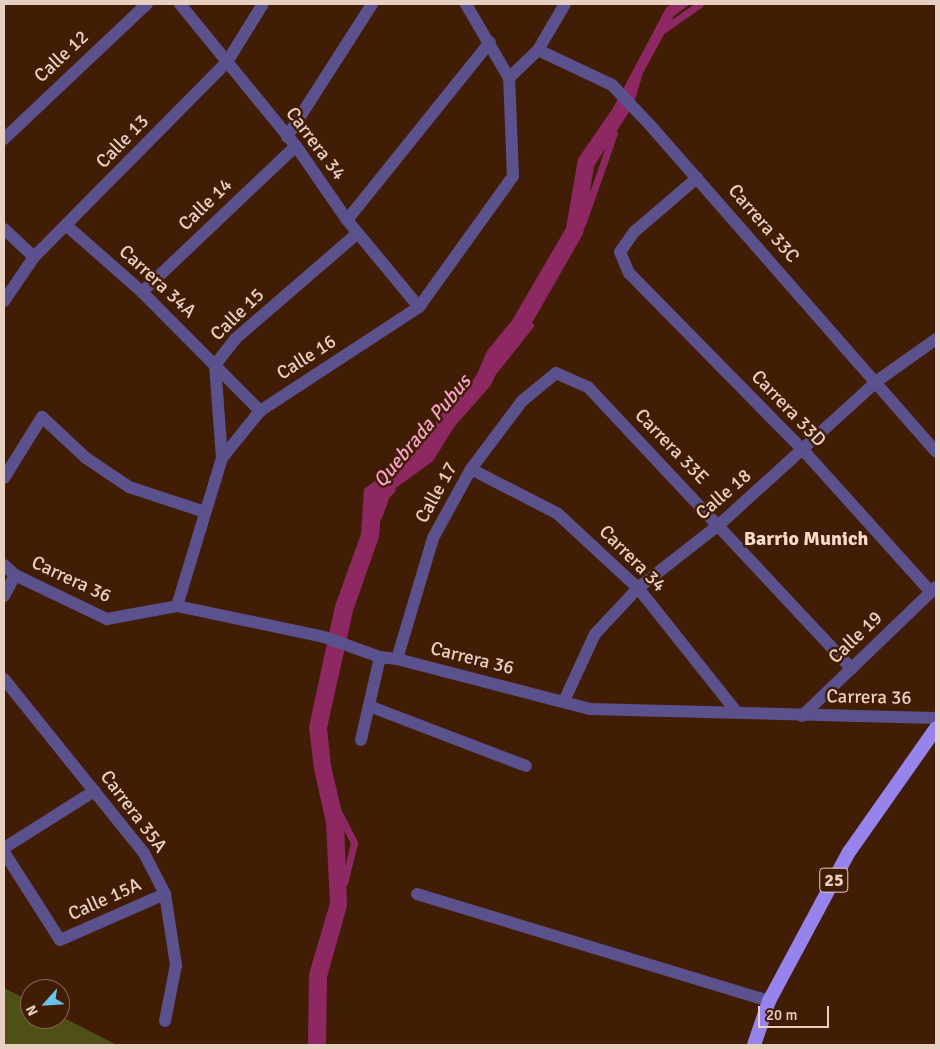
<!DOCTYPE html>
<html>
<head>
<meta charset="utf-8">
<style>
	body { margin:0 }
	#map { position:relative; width:940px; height:1049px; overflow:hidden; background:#421d06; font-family:Signika,sans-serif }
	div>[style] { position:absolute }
	.green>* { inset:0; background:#4f5016 }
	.water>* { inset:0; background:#8e2862 }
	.stream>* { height:7px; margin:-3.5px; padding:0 3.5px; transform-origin:3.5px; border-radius:3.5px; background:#8e2862 }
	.pedestrian>* { height:12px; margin:-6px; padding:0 6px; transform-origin:6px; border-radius:6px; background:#5b518c }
	.minor>* { height:12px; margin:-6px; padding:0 6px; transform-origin:6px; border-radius:6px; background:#5b518c }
	.trunk>* { height:14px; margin:-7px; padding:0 7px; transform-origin:7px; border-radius:7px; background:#9683ec }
	span { translate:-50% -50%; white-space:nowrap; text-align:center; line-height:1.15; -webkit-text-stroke:5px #421d06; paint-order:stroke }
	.shield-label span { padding:1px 4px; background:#421d06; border:1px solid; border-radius:4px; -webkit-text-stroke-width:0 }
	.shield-label { font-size:18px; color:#e7cfc2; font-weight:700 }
	.street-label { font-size:19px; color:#e7cfc2 }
	.water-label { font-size:20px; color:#f4a2c9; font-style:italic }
	.neighbourhood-label { font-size:20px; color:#f8dbcb; font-weight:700 }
	.frame { position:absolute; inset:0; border:5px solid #e7cfc2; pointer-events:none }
	.north { position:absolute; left:20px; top:979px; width:50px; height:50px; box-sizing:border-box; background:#421d06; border:1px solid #846451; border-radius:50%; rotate:244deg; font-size:14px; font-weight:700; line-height:20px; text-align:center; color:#e7cfc2 }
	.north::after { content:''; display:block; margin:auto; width:18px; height:22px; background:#66c4ef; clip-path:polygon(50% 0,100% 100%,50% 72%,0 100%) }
	.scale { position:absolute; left:758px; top:1006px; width:71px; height:22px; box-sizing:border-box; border:2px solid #e7cfc2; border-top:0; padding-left:6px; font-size:15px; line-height:18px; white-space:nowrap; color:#e7cfc2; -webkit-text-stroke:4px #421d06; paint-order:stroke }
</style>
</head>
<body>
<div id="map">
	<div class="green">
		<i style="clip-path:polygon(4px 988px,30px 1001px,30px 1019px,60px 1019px,60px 1016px,117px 1045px,4px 1045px)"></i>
	</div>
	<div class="water">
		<i style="clip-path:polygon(671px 4px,690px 4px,674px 16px,643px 73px,633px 106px,594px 166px,583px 234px,528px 330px,502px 361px,491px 385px,454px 427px,433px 461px,382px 498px,379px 537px,353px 611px,327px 728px,331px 766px,344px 821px,347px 906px,327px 977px,326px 1045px,308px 1045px,309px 974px,330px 903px,326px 823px,314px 769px,309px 727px,335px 606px,361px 534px,364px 489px,420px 447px,440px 416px,476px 376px,487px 351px,513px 319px,566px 228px,578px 159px,613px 108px,666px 8px)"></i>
	</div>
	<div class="stream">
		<i style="left:661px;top:31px;width:47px;rotate:-34.7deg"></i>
		<i style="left:582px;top:224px;width:96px;rotate:-70.6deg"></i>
		<i style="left:495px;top:369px;width:56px;rotate:-51.5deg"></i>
		<i style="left:378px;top:517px;width:23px;rotate:-70deg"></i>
		<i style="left:386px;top:495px;width:8px;rotate:-45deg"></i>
		<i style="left:340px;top:815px;width:31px;rotate:63deg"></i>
		<i style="left:354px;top:843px;width:41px;rotate:104deg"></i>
	</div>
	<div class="pedestrian">
		<i style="left:538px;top:50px;width:82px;rotate:25.3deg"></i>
		<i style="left:612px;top:85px;width:55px;rotate:46.5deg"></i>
		<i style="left:509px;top:78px;width:40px;rotate:-44deg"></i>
		<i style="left:538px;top:50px;width:53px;rotate:-59.6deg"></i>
		<i style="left:287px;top:137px;width:158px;rotate:-57.4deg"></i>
		<i style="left:4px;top:139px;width:197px;rotate:-43.4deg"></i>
		<i style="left:347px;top:220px;width:228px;rotate:-51.2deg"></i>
		<i style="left:67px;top:226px;width:100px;rotate:41.3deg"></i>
		<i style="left:142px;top:292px;width:168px;rotate:45.2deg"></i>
		<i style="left:142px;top:292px;width:212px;rotate:-43.5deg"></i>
		<i style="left:4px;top:301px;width:53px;rotate:-55.7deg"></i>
		<i style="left:34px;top:257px;width:274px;rotate:-45.3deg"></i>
		<i style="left:227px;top:62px;width:68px;rotate:-58.2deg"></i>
		<i style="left:222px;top:458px;width:93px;rotate:-94.3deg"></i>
		<i style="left:215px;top:365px;width:33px;rotate:-52deg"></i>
		<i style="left:235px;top:339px;width:162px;rotate:-40.8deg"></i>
		<i style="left:4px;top:478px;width:72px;rotate:-58.1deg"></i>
	</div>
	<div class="minor">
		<i style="left:180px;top:4px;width:183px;rotate:50.8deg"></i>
		<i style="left:296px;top:146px;width:90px;rotate:55.4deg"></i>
		<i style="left:347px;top:220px;width:113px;rotate:50.4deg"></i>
		<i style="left:650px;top:125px;width:434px;rotate:48.8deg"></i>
		<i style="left:697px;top:178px;width:83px;rotate:139.4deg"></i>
		<i style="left:634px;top:232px;width:24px;rotate:125deg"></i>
		<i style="left:620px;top:252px;width:23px;rotate:67deg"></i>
		<i style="left:629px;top:273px;width:248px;rotate:45.5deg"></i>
		<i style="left:803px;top:450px;width:191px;rotate:48deg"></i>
		<i style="left:4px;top:229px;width:41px;rotate:43deg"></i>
		<i style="left:42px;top:417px;width:60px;rotate:43deg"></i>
		<i style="left:86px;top:458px;width:52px;rotate:34deg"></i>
		<i style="left:129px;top:487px;width:80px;rotate:18.2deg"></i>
		<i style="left:471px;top:469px;width:98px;rotate:27.3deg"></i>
		<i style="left:558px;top:514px;width:109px;rotate:42.8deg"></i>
		<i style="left:638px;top:588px;width:157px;rotate:51.5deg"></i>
		<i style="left:4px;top:565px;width:15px;rotate:42deg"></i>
		<i style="left:15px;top:575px;width:102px;rotate:25.6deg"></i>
		<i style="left:107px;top:619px;width:71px;rotate:-10.5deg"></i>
		<i style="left:177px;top:606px;width:150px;rotate:11.9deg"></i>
		<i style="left:324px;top:637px;width:59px;rotate:19.7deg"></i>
		<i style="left:380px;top:657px;width:17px;rotate:7deg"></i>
		<i style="left:397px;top:659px;width:199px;rotate:14.5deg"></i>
		<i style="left:590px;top:709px;width:346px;rotate:1.5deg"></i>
		<i style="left:4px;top:596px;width:24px;rotate:-62deg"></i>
		<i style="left:177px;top:606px;width:155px;rotate:-73.1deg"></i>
		<i style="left:222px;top:458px;width:60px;rotate:-51deg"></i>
		<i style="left:260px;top:411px;width:190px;rotate:-33.2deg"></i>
		<i style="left:419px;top:307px;width:161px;rotate:-54.3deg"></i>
		<i style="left:513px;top:176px;width:98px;rotate:-92.3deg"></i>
		<i style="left:509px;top:78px;width:86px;rotate:-120.2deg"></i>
		<i style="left:397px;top:659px;width:126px;rotate:-73.4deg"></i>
		<i style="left:433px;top:538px;width:79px;rotate:-61.2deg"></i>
		<i style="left:471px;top:469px;width:85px;rotate:-53.1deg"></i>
		<i style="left:522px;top:401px;width:44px;rotate:-39.5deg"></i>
		<i style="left:556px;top:373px;width:35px;rotate:24deg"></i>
		<i style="left:588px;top:387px;width:386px;rotate:46.9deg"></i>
		<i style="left:4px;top:679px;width:223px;rotate:51.2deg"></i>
		<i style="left:144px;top:853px;width:46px;rotate:62.9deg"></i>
		<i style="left:165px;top:894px;width:72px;rotate:81.2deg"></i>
		<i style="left:176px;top:965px;width:57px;rotate:101.1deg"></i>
		<i style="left:564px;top:701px;width:74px;rotate:-65.2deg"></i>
		<i style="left:595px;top:634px;width:63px;rotate:-46.9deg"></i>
		<i style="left:638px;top:588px;width:104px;rotate:-38deg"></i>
		<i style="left:720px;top:524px;width:212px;rotate:-42.3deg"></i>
		<i style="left:877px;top:381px;width:72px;rotate:-35.4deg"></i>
		<i style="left:369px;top:706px;width:168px;rotate:20.9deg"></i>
		<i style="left:802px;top:716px;width:186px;rotate:-43.9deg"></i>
		<i style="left:361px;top:740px;width:85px;rotate:-77.1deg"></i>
		<i style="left:4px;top:848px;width:107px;rotate:-32.3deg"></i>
		<i style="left:4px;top:852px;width:104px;rotate:57.5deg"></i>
		<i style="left:60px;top:940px;width:115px;rotate:-23.7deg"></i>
		<i style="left:417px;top:894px;width:368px;rotate:16.9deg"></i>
	</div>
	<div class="trunk">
		<i style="left:754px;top:1045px;width:46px;rotate:-71.2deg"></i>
		<i style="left:769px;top:1001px;width:169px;rotate:-61.8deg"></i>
		<i style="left:849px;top:852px;width:151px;rotate:-54.9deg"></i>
	</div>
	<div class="shield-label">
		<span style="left:834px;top:880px">25</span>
	</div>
	<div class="street-label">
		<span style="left:62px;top:57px;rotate:-43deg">Calle 12</span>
		<span style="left:123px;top:142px;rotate:-46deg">Calle 13</span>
		<span style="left:315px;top:144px;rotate:53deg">Carrera 34</span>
		<span style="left:206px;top:205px;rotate:-44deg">Calle 14</span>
		<span style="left:763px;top:224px;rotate:49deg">Carrera 33C</span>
		<span style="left:157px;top:282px;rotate:43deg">Carrera 34A</span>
		<span style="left:238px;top:315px;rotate:-44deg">Calle 15</span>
		<span style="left:307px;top:358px;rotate:-33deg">Calle 16</span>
		<span style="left:788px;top:409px;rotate:46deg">Carrera 33D</span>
		<span style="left:671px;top:447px;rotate:46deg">Carrera 33E</span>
		<span style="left:437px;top:493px;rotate:-61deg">Calle 17</span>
		<span style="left:724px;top:495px;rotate:-41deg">Calle 18</span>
		<span style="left:632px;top:559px;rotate:45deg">Carrera 34</span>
		<span style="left:71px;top:580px;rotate:25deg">Carrera 36</span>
		<span style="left:856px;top:638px;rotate:-44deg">Calle 19</span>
		<span style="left:472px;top:659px;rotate:14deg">Carrera 36</span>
		<span style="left:869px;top:698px;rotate:1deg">Carrera 36</span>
		<span style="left:133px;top:812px;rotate:53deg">Carrera 35A</span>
		<span style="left:105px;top:900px;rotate:-24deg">Calle 15A</span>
	</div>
	<div class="water-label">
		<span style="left:422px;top:431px;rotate:-50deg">Quebrada Pubus</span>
	</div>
	<div class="neighbourhood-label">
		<span style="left:806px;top:538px">Barrio Munich</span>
	</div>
	<div class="frame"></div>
	<div class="north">N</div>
	<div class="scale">20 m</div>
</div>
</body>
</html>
